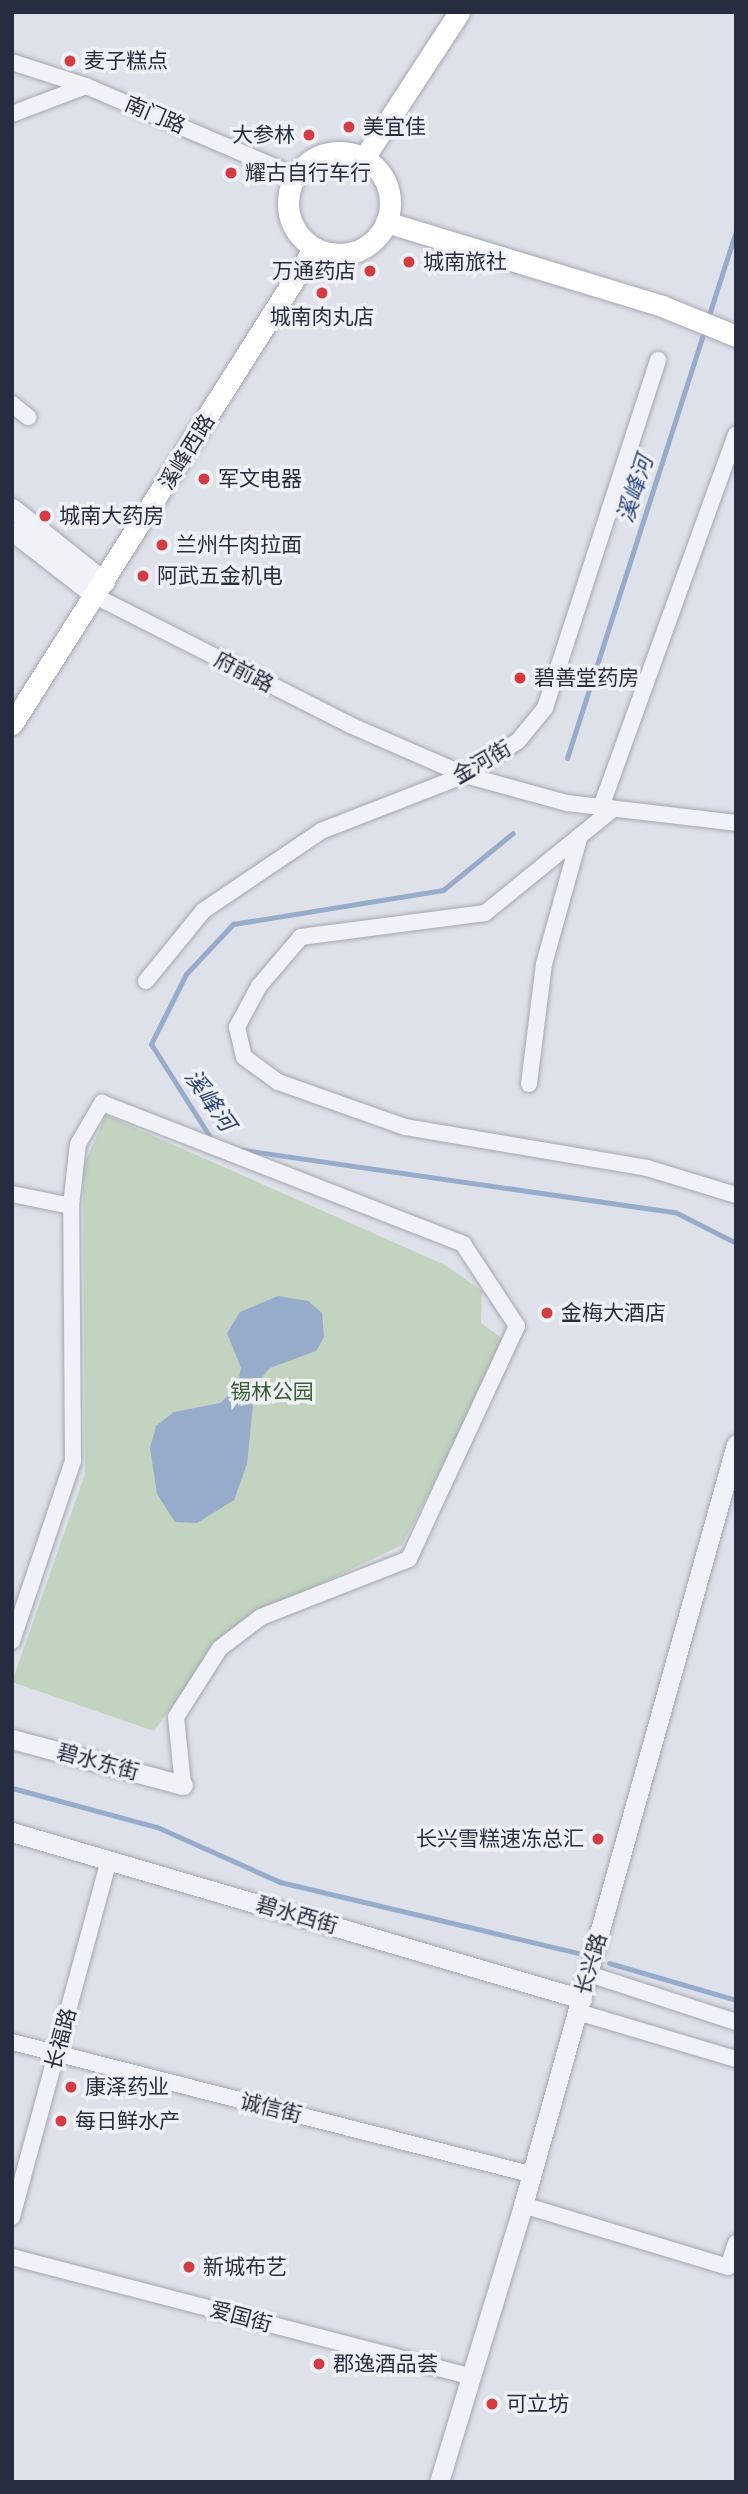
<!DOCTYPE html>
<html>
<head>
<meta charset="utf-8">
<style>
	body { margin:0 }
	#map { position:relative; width:748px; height:2494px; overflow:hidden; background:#dee1e9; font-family:"Fira Sans","Noto Sans SC",sans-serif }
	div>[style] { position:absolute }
	.green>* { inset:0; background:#c2d3bf }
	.water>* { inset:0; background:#97abcb }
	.stream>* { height:5px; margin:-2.5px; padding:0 2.5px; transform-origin:2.5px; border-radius:2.5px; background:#97abcb }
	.roads { filter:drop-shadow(0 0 2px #a3a7b3) drop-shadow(0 0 2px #a3a7b3) }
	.minor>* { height:16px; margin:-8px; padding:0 8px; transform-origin:8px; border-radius:8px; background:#f1f2f7 }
	.tertiary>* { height:19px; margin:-9.5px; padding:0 9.5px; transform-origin:9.5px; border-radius:9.5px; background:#f1f2f7 }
	.secondary>* { height:21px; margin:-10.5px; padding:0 10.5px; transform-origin:10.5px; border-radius:10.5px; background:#fff }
	.secondary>.ring { margin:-10.5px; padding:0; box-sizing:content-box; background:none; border:21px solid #fff; border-radius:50% }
	.dots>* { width:19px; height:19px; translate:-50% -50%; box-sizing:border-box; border:4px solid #eef0f6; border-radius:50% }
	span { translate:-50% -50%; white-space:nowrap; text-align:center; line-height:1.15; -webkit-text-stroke:7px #eef0f6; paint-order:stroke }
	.poi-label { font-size:21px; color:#262d40 }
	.left { translate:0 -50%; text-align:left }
	.right { translate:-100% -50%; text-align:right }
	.street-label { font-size:21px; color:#262d40 }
	.park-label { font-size:21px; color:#375d33 }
	.water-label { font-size:23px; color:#2e4776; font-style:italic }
	.frame { position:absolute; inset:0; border:14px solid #262d40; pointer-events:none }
</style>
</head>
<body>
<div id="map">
	<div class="green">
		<i style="clip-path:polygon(106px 1115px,445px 1265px,482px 1291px,481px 1323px,507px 1342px,402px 1545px,245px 1620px,209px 1654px,154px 1731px,12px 1682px,85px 1474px,83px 1167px)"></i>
	</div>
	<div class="water">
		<i style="clip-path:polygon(278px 1296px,308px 1301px,322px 1313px,324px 1337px,316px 1351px,270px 1368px,255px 1385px,247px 1464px,234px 1500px,197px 1523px,175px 1522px,157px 1494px,150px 1448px,156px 1426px,174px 1412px,220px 1403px,237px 1388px,241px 1368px,227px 1333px,240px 1312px)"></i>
	</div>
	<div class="stream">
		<i style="left:708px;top:318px;width:91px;rotate:-72.2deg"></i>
		<i style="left:567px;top:758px;width:453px;rotate:-72.2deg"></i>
		<i style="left:212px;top:1140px;width:114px;rotate:-122.4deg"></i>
		<i style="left:151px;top:1044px;width:78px;rotate:-63.4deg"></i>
		<i style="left:186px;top:974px;width:69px;rotate:-46.8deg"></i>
		<i style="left:233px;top:924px;width:213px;rotate:-9.2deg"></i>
		<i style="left:443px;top:890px;width:90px;rotate:-39.2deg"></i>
		<i style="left:236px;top:1149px;width:443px;rotate:8.2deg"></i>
		<i style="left:675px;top:1212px;width:68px;rotate:26.9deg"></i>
		<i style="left:12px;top:1788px;width:150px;rotate:15.1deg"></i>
		<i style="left:157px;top:1827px;width:135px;rotate:24.1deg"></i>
		<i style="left:280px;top:1882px;width:306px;rotate:13.4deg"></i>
		<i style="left:609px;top:1963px;width:132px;rotate:16.2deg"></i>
	</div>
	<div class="roads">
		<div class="minor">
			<i style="left:12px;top:62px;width:78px;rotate:18deg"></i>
			<i style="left:86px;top:86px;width:228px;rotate:23.2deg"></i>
			<i style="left:12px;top:114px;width:79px;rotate:-20.7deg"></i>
			<i style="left:12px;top:404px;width:21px;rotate:39deg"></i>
			<i style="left:97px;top:597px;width:284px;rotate:26.8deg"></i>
			<i style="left:350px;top:725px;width:125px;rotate:23.5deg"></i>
			<i style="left:465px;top:775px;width:106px;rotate:15.4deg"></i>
			<i style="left:567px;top:803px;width:170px;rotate:6.7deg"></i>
			<i style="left:601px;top:807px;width:396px;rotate:-70.1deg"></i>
			<i style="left:613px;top:809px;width:165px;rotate:140.9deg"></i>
			<i style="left:485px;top:913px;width:186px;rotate:172.6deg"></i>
			<i style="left:301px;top:937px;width:65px;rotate:130.6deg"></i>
			<i style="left:259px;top:986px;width:47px;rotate:118.2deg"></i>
			<i style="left:237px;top:1027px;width:31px;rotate:77deg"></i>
			<i style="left:244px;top:1057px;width:42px;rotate:36.3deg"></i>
			<i style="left:278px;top:1082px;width:135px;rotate:19.5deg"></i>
			<i style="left:405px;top:1127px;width:245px;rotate:9.6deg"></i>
			<i style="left:647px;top:1168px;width:93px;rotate:16.9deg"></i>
			<i style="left:146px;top:981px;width:90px;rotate:-50.8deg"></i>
			<i style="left:203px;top:911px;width:143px;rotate:-34.1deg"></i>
			<i style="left:321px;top:831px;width:155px;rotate:-21.3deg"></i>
			<i style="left:465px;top:775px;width:63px;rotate:-32.7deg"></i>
			<i style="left:518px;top:741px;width:43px;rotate:-50.7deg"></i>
			<i style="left:545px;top:708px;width:366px;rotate:-72deg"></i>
			<i style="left:529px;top:1084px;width:121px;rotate:-82.9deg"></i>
			<i style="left:544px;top:964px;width:130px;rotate:-74.4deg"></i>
			<i style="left:12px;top:1194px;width:60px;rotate:11.5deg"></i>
			<i style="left:12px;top:1641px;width:190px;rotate:-71.3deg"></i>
			<i style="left:73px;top:1461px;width:255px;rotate:-90.4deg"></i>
			<i style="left:71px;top:1206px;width:62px;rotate:-83.6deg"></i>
			<i style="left:78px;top:1144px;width:48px;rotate:-59.7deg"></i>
			<i style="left:102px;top:1103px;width:388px;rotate:21.3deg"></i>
			<i style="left:463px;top:1244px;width:98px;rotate:56.6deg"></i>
			<i style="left:517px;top:1326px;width:257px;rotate:114.9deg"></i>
			<i style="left:409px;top:1559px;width:159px;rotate:158.6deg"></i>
			<i style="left:261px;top:1617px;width:51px;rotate:142.9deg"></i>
			<i style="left:220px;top:1648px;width:82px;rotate:122.5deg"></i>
			<i style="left:176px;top:1717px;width:68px;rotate:84.1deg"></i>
			<i style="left:589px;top:1974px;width:155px;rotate:18.1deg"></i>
			<i style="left:578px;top:2012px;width:165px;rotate:16.6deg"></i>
			<i style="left:12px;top:2042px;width:535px;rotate:14.3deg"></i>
			<i style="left:523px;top:2205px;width:214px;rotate:16.8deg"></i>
			<i style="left:728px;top:2267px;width:25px;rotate:-72deg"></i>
			<i style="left:12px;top:2217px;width:370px;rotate:-74.8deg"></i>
			<i style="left:12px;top:2257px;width:473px;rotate:14.6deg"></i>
		</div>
		<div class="tertiary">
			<i style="left:12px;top:508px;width:119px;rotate:38.5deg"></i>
			<i style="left:12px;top:531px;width:108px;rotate:37.8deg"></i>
			<i style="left:12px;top:1739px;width:177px;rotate:15.1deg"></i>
			<i style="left:12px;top:1832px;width:594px;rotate:16.33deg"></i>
			<i style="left:439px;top:2482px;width:289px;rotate:-73.1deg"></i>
			<i style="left:523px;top:2205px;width:790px;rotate:-74.36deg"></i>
		</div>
		<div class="secondary">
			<i class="ring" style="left:288px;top:152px;width:81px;height:81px"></i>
			<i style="left:364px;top:158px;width:174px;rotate:-56.9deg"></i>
			<i style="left:386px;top:222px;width:288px;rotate:16.9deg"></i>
			<i style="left:662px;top:306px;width:80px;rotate:22.1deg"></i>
			<i style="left:12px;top:724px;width:564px;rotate:-57.61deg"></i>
		</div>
	</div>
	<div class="dots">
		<i style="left:70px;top:61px;background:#d53b43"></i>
		<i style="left:349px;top:127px;background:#d53b43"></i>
		<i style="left:309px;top:135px;background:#d53b43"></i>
		<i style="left:231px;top:173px;background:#d53b43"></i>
		<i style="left:409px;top:262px;background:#d53b43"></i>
		<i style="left:370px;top:271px;background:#d53b43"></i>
		<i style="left:322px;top:293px;background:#d53b43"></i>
		<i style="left:204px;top:479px;background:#d53b43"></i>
		<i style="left:45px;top:516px;background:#d53b43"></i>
		<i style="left:162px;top:545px;background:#d53b43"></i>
		<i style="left:143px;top:576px;background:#d53b43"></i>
		<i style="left:520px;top:678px;background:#d53b43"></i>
		<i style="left:547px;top:1313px;background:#d53b43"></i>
		<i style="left:598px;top:1839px;background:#d53b43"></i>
		<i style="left:71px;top:2087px;background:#d53b43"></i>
		<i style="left:61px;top:2121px;background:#d53b43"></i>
		<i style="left:189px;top:2267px;background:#d53b43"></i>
		<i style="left:319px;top:2364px;background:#d53b43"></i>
		<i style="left:492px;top:2404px;background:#d53b43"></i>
	</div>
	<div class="poi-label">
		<span class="left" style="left:84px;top:61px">麦子糕点</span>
		<span class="left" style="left:363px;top:127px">美宜佳</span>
		<span class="right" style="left:295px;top:135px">大参林</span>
		<span class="left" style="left:245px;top:173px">耀古自行车行</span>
		<span class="left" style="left:423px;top:262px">城南旅社</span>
		<span class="right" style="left:356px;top:271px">万通药店</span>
		<span style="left:322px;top:317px">城南肉丸店</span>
		<span class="left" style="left:218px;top:479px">军文电器</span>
		<span class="left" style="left:59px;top:516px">城南大药房</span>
		<span class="left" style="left:176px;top:545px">兰州牛肉拉面</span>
		<span class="left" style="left:157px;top:576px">阿武五金机电</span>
		<span class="left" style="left:534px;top:678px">碧善堂药房</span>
		<span class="left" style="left:561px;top:1313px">金梅大酒店</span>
		<span class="right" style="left:584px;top:1839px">长兴雪糕速冻总汇</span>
		<span class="left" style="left:85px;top:2087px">康泽药业</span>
		<span class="left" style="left:75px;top:2121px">每日鲜水产</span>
		<span class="left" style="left:203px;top:2267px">新城布艺</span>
		<span class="left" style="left:333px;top:2364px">郡逸酒品荟</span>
		<span class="left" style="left:506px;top:2404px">可立坊</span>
	</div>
	<div class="street-label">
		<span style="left:155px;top:115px;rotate:23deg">南门路</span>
		<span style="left:187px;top:452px;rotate:-58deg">溪峰西路</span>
		<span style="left:244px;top:672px;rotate:27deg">府前路</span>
		<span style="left:482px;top:762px;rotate:-30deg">金河街</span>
		<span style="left:98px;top:1762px;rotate:15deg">碧水东街</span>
		<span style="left:297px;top:1915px;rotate:16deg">碧水西街</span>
		<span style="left:591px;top:1964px;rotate:-74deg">长兴路</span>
		<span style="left:61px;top:2039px;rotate:-75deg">长福路</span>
		<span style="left:271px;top:2108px;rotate:14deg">诚信街</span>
		<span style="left:241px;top:2317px;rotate:15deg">爱国街</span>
	</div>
	<div class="park-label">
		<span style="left:272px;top:1392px">锡林公园</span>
	</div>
	<div class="water-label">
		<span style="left:635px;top:489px;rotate:-72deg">溪峰河</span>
		<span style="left:210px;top:1100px;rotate:55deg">溪峰河</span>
	</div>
	<div class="frame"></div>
</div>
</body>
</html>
